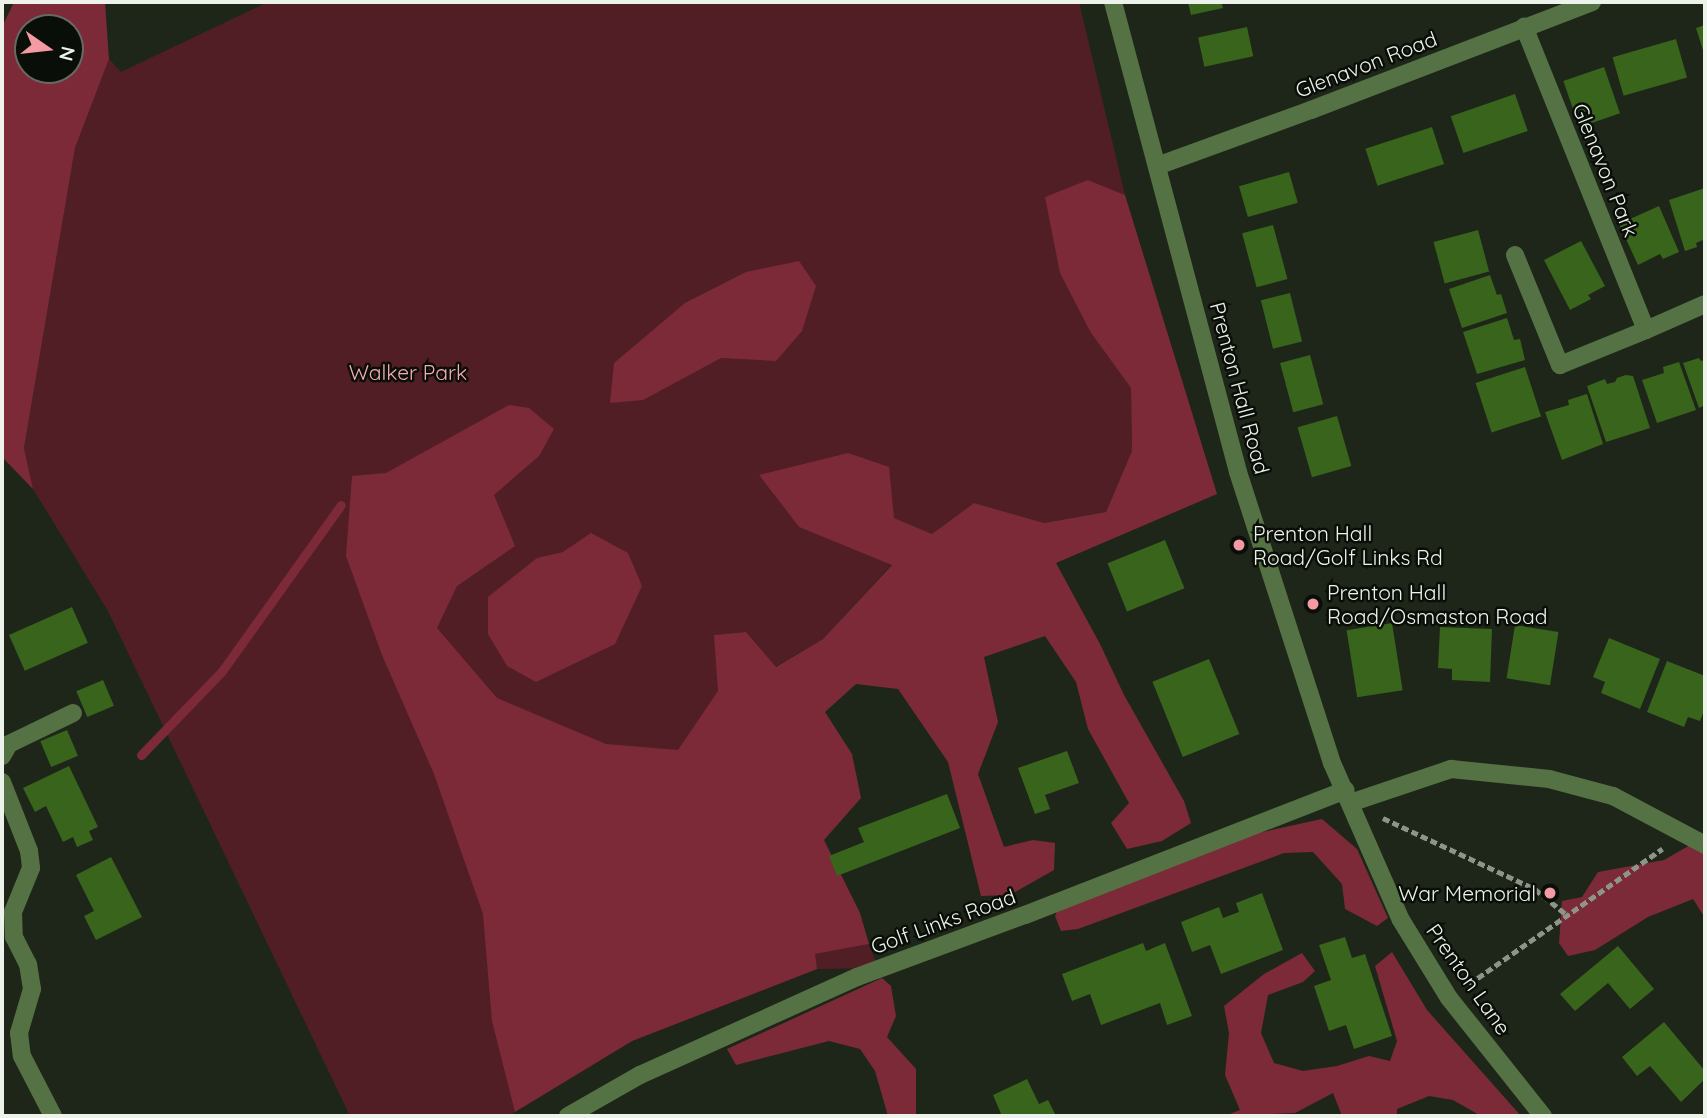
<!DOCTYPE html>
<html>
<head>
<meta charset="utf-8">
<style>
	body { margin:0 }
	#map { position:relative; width:1707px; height:1118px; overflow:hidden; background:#1e2619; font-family:Quicksand,sans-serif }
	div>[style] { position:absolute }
	.green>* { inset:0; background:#521e26 }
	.forest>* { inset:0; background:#7c2a38 }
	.stream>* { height:9px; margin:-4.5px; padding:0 4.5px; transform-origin:4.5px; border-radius:4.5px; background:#7c2a38 }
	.building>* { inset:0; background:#39641b; transform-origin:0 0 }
	.path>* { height:4.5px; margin-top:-2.25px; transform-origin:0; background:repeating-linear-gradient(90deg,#8d9489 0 7px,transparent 0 10.5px) }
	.service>* { height:18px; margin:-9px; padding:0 9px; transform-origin:9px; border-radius:9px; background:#547243 }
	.minor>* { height:18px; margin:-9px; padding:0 9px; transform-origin:9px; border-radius:9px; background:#547243 }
	.tertiary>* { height:18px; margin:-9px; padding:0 9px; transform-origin:9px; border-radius:9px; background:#547243 }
	.dots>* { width:19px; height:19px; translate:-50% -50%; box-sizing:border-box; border:4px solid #0a0e08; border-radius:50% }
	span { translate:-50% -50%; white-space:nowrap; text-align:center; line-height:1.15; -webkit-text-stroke:5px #0a0e08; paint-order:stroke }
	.street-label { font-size:21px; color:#edf3ea }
	.park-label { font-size:21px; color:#f4abb1 }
	.poi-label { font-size:21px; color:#edf3ea }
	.left { translate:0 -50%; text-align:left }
	.right { translate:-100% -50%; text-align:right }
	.frame { position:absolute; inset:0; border:4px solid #edf3ea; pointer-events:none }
	.north { position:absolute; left:14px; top:14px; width:70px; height:70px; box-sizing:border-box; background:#0a0e08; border:2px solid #656a62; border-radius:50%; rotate:104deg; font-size:19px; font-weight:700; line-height:28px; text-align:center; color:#edf3ea }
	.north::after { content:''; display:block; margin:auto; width:24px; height:32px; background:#f49aa3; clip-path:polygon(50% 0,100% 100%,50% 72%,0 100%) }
</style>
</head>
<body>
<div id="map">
	<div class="green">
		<i style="clip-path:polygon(268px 2px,1079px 2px,1125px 195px,1088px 180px,1091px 333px,1131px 388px,1132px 451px,1106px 512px,1044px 523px,974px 503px,932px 534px,894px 518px,759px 475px,799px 527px,892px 564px,823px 639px,775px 667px,746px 632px,714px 635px,815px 954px,869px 944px,878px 968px,817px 969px,632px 1041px,508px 1116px,350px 1116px,108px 611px,33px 489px,24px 448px,75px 148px,109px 59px,121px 72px)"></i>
	</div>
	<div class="forest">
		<i style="clip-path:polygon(evenodd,14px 2px,105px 2px,109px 59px,75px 148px,24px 448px,33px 489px,2px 457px,2px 27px,14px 2px,70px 28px,70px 70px,28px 70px,28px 28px,70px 28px)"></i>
		<i style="clip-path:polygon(1088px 180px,1125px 195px,1217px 494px,1056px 563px,1100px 644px,1124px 695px,1184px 801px,1191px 823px,1162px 841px,1127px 849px,1111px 823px,1129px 803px,1088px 729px,1076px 682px,1045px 636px,984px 657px,998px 722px,978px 774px,1004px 847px,1033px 840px,1055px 843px,1054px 870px,1010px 895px,981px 896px,948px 762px,898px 689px,856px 684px,825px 712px,852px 754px,861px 798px,824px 840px,860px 913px,869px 944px,815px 954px,817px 969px,632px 1041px,515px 1112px,492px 1021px,483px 914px,434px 774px,382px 655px,346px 556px,352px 476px,386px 473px,509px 405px,529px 408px,554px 429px,539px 456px,494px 495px,515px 546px,457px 586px,437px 628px,497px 698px,606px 744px,678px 750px,718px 691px,714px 635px,746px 632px,776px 667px,823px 639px,892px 565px,799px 527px,759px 475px,848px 453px,889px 467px,894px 518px,932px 534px,974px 503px,1044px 523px,1106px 512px,1132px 451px,1131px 388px,1091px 333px,1060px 273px,1045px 197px)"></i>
		<i style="clip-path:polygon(799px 261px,816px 286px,802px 331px,776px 361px,721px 358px,643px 400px,610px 403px,614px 363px,685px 303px,746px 272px)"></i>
		<i style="clip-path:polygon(591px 533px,628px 553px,642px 586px,615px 644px,536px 682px,507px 666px,488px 634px,488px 597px,537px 558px,563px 552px)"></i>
		<i style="clip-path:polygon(1322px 819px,1357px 849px,1388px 918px,1377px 926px,1345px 909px,1342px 884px,1313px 852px,1284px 853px,1078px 929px,1061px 931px,1055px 916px,1059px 907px,1244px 836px)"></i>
		<i style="clip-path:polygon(1692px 844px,1705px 854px,1705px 918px,1693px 899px,1648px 917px,1595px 950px,1568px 956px,1559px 943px,1562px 901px,1582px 897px,1598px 872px,1664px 860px)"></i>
		<i style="clip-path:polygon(1392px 952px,1427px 1010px,1521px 1116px,1481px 1116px,1453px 1100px,1429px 1096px,1397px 1109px,1397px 1116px,1342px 1116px,1333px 1093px,1295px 1113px,1225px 1116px,1240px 1110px,1225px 1075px,1229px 1033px,1224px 1006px,1264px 974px,1302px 953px,1315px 971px,1303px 982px,1268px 995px,1261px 1033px,1274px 1063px,1303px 1071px,1337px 1066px,1369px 1056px,1390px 1061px,1397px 1041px,1375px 966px)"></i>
		<i style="clip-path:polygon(882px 978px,891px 986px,896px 1016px,887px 1037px,916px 1069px,916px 1116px,888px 1116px,875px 1071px,860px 1049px,829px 1041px,736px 1065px,727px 1049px)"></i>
	</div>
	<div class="stream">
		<i style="left:2px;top:76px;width:80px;rotate:-67.3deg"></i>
		<i style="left:2px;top:211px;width:26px;rotate:77deg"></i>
		<i style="left:8px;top:236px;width:86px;rotate:90.7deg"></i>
		<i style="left:7px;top:322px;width:15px;rotate:110deg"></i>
		<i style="left:141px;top:755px;width:117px;rotate:-46deg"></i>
		<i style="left:222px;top:671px;width:204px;rotate:-54.4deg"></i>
	</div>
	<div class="building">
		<i style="clip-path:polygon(1188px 2px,1221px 2px,1223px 8px,1191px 15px)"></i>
		<i style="clip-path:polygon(1705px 25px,1705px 57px,1696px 28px)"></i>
		<i style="left:1247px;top:27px;width:30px;height:50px;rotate:78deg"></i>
		<i style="left:1676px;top:39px;width:40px;height:66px;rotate:74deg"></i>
		<i style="left:1604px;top:67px;width:49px;height:43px;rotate:71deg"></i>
		<i style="left:1515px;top:94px;width:39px;height:68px;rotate:71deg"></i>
		<i style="left:1432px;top:127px;width:39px;height:70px;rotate:72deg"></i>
		<i style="left:1289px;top:172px;width:32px;height:52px;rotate:74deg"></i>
		<i style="clip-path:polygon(1705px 188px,1705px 239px,1696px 243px,1697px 247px,1685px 251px,1669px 200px)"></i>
		<i style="clip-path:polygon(1659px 206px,1679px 252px,1663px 259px,1660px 254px,1638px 265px,1619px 224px)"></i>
		<i style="left:1273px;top:225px;width:56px;height:32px;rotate:75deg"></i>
		<i style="left:1478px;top:230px;width:43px;height:46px;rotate:75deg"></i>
		<i style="clip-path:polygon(1581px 241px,1605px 286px,1588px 295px,1591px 299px,1570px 310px,1544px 260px)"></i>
		<i style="clip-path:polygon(1490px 275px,1497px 295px,1501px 294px,1507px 313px,1462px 328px,1449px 289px)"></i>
		<i style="left:1290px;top:293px;width:50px;height:30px;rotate:76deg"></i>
		<i style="clip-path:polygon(1507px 318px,1514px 340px,1520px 339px,1525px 360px,1477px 374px,1463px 332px)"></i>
		<i style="left:1310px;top:355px;width:51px;height:31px;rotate:75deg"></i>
		<i style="clip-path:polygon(1699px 358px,1701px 361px,1705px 360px,1705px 405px,1699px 408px,1683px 363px)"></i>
		<i style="clip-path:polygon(1679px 362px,1696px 410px,1657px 423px,1642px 380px,1664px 373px,1663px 367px)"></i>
		<i style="left:1525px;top:367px;width:52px;height:52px;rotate:72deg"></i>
		<i style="clip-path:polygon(1626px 375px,1633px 376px,1650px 428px,1606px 442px,1587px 386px,1605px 379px,1607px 384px,1615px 382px,1617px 378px)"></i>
		<i style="clip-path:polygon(1587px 394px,1603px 444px,1562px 460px,1545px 412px,1569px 405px,1568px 400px)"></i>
		<i style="left:1337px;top:416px;width:52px;height:41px;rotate:74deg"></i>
		<i style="left:1165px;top:540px;width:52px;height:62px;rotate:68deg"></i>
		<i style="left:72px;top:607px;width:39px;height:69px;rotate:66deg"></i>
		<i style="left:1392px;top:623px;width:68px;height:46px;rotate:81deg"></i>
		<i style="left:1515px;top:625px;width:44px;height:54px;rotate:9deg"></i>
		<i style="clip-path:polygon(1440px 627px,1492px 629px,1490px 682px,1452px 680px,1452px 669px,1438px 668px)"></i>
		<i style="clip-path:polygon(1609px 638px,1660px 659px,1640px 709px,1601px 693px,1605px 682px,1593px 677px)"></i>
		<i style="left:1209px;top:659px;width:81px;height:61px;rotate:68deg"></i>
		<i style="clip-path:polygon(1667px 661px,1705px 676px,1705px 708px,1700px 721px,1688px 717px,1684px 727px,1647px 712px)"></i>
		<i style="left:103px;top:680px;width:28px;height:29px;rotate:67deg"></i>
		<i style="left:67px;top:730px;width:28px;height:29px;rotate:67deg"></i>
		<i style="clip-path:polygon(1067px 751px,1079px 783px,1045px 795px,1050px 809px,1035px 814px,1018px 768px)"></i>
		<i style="clip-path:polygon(69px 766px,98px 827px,89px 831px,93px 840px,77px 847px,73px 837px,63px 842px,46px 806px,35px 812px,23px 788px)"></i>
		<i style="clip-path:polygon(947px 794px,960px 828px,837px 876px,829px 856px,864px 842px,858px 828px)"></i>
		<i style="clip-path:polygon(111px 857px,142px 917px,96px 940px,84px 916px,94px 911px,76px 875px)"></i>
		<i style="clip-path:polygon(1262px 893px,1283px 950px,1221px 974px,1210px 945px,1192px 952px,1181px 922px,1219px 907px,1223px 918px,1239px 912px,1236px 903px)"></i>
		<i style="clip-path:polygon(1345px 937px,1352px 958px,1365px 954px,1392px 1036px,1354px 1049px,1346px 1025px,1329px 1031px,1314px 986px,1331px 980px,1319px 945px)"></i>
		<i style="clip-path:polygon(1143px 943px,1146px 951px,1165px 943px,1192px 1016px,1167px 1025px,1160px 1003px,1101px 1025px,1090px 994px,1072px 1001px,1062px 974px)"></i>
		<i style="clip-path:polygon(1618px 946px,1654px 989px,1630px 1009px,1608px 983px,1575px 1011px,1560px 994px)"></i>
		<i style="clip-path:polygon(1664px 1022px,1705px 1071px,1705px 1079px,1681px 1102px,1650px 1066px,1637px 1076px,1622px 1057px)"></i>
		<i style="clip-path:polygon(1027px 1079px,1039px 1104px,1048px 1100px,1056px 1116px,1002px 1116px,993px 1095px)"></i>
	</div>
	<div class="path">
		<i style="left:1383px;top:818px;width:168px;rotate:25deg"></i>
		<i style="left:1535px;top:889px;width:41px;rotate:39.1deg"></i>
		<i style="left:1469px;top:984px;width:236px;rotate:-35deg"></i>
	</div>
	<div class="service">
		<i style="left:2px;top:756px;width:14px;rotate:-60deg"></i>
		<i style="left:9px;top:744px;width:71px;rotate:-25.8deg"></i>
		<i style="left:2px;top:782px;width:74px;rotate:68.6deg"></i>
		<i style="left:29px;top:851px;width:17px;rotate:83deg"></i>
		<i style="left:31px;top:868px;width:48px;rotate:112.2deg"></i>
		<i style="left:13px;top:912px;width:25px;rotate:88deg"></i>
		<i style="left:14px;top:937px;width:30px;rotate:63deg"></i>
		<i style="left:28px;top:964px;width:25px;rotate:81deg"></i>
	</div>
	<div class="minor">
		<i style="left:1157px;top:166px;width:164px;rotate:-20deg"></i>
		<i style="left:1311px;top:110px;width:301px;rotate:-21deg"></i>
		<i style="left:1515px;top:255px;width:119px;rotate:67.8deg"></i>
		<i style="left:1560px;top:365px;width:93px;rotate:-22.1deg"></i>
		<i style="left:1646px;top:330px;width:327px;rotate:-111.9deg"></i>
		<i style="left:1646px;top:330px;width:64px;rotate:-23.8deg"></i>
		<i style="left:1350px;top:803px;width:107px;rotate:-18.6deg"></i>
		<i style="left:1451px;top:769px;width:99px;rotate:5.8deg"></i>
		<i style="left:1549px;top:779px;width:66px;rotate:14.9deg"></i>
		<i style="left:1613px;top:796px;width:104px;rotate:28deg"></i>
		<i style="left:32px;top:989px;width:46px;rotate:106.5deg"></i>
		<i style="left:19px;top:1033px;width:23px;rotate:83deg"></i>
		<i style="left:22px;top:1056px;width:68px;rotate:62.7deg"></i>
		<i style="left:568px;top:1116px;width:83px;rotate:-29.7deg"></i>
		<i style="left:640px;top:1075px;width:238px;rotate:-24.3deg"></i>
		<i style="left:857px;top:977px;width:179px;rotate:-20.3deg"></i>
		<i style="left:1025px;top:915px;width:344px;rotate:-21.3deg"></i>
	</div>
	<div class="tertiary">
		<i style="left:1113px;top:2px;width:486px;rotate:75.1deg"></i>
		<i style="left:1238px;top:472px;width:306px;rotate:72.1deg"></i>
		<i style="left:1332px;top:763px;width:171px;rotate:66.3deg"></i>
		<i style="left:1401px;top:920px;width:92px;rotate:58.4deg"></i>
		<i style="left:1449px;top:998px;width:151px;rotate:51.5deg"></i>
	</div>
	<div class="dots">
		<i style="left:1239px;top:545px;background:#f49aa3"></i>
		<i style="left:1313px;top:604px;background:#f49aa3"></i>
		<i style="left:1550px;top:893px;background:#f49aa3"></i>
	</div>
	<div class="street-label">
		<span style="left:1366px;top:64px;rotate:-21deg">Glenavon Road</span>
		<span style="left:1606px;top:170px;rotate:68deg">Glenavon Park</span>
		<span style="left:1240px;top:388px;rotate:75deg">Prenton Hall Road</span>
		<span style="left:943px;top:921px;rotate:-20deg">Golf Links Road</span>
		<span style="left:1469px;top:979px;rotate:55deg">Prenton Lane</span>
	</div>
	<div class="park-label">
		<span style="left:408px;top:372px">Walker Park</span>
	</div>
	<div class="poi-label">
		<span class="left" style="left:1253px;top:545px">Prenton Hall<br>Road/Golf Links Rd</span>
		<span class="left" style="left:1327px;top:604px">Prenton Hall<br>Road/Osmaston Road</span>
		<span class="right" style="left:1536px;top:893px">War Memorial</span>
	</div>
	<div class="frame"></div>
	<div class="north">N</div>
</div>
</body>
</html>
